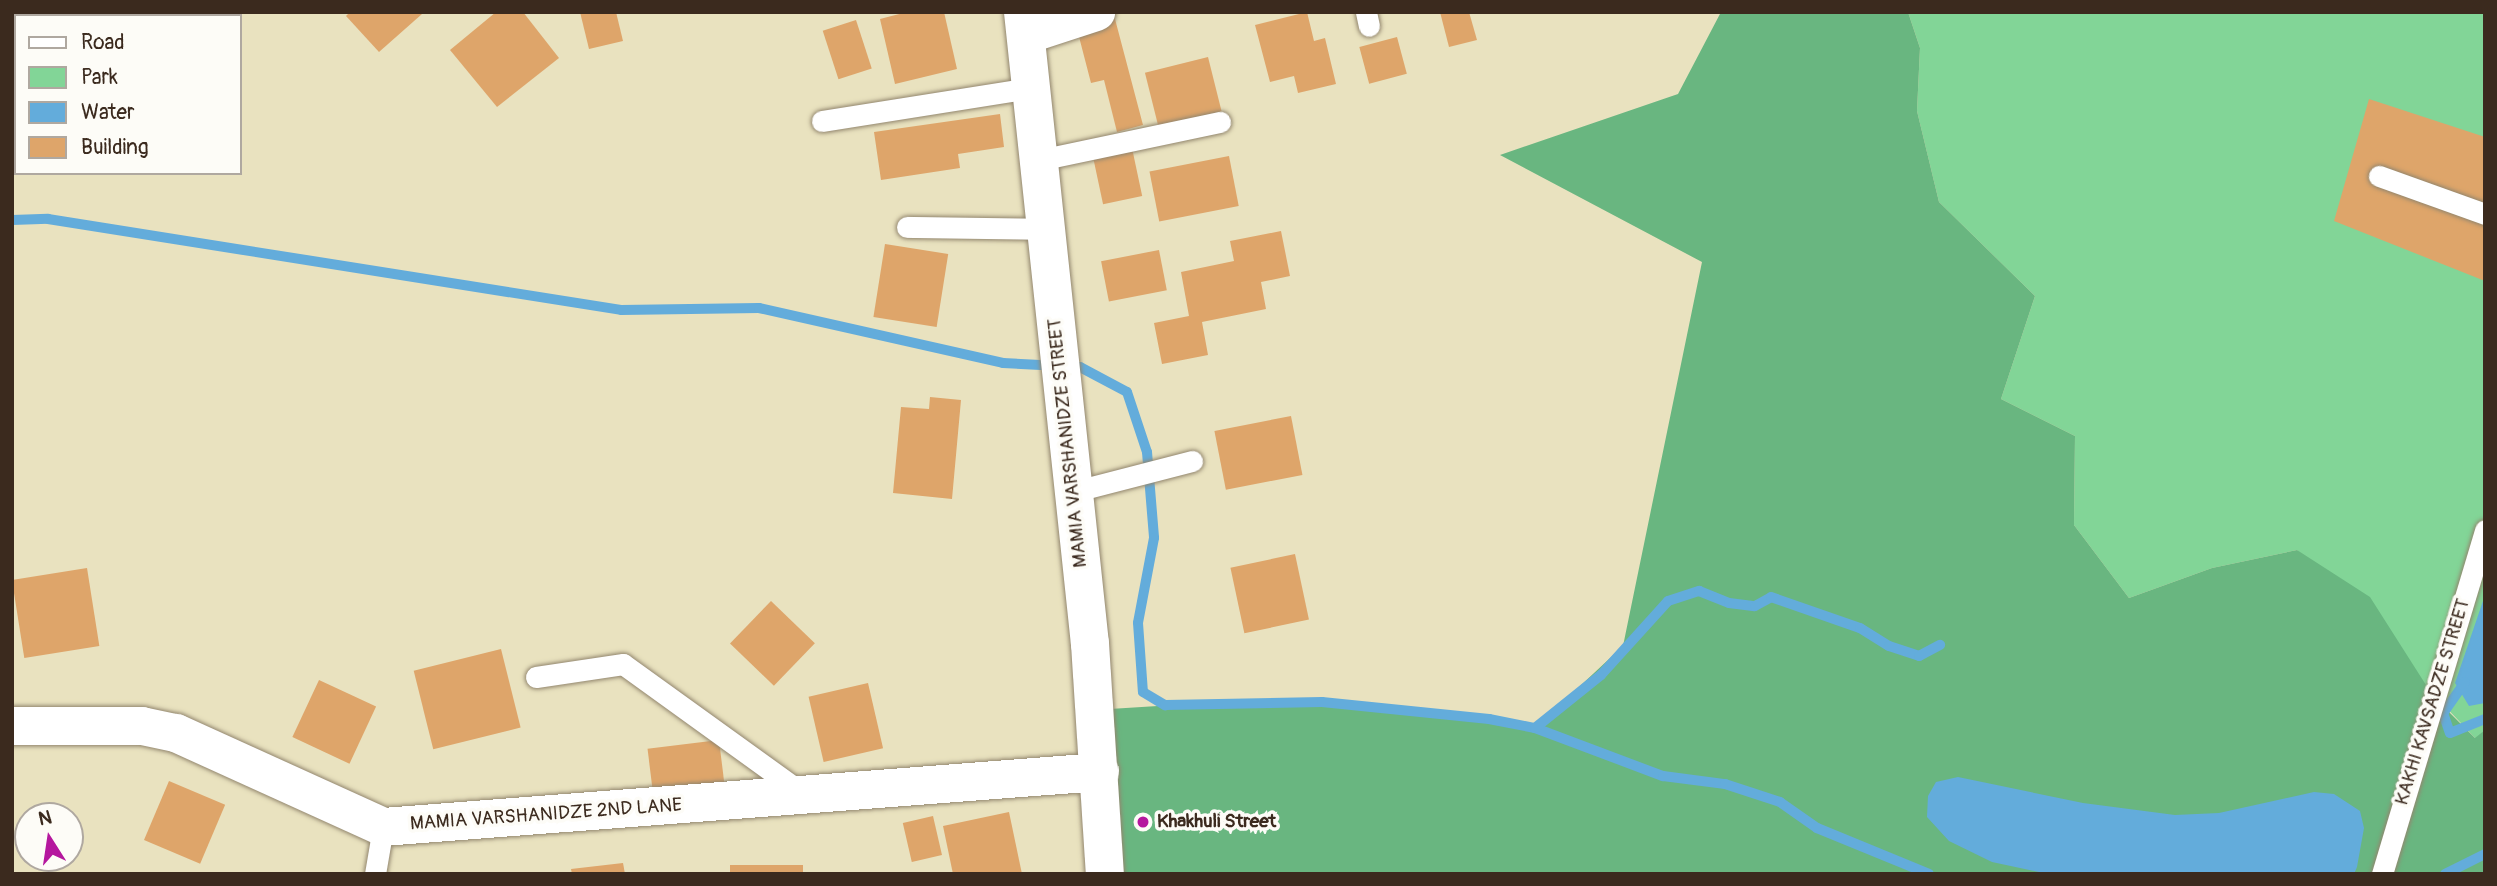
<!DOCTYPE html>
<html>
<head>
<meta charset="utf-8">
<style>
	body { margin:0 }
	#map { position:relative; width:2497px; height:886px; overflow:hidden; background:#e9e2bf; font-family:Pangolin,sans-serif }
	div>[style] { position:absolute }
	.green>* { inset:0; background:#82d597 }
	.forest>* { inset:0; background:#69b680 }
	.water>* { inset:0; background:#63acdb }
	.stream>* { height:10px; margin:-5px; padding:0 5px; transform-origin:5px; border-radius:5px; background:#63acdb }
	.building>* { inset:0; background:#dea56a; transform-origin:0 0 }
	.roads { filter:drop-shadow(0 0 2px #92866e) drop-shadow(0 0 2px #92866e) }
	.service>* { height:21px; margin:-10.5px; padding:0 10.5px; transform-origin:10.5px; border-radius:10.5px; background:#fff }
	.minor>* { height:38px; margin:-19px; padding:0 19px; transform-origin:19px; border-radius:19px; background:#fff }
	.tertiary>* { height:38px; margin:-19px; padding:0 19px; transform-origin:19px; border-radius:19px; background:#fff }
	.dots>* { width:19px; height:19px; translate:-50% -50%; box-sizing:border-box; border:4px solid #fdfcf7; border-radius:50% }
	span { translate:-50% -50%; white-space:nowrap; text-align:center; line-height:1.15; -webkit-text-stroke:7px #fdfcf7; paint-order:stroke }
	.street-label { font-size:19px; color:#3b2a1e }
	.poi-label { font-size:19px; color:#3b2a1e; font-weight:700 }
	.left { translate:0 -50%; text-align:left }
	.frame { position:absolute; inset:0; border:14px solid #3b2a1e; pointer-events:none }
	.legend { position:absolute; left:14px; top:14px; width:228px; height:161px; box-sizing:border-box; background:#fdfcf7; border:2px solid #afa8a0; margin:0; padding:9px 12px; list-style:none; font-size:21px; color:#3b2a1e }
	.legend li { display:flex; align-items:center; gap:14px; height:35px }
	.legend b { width:35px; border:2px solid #afa8a0 }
	.north { position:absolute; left:14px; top:802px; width:70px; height:70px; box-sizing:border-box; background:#fdfcf7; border:2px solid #afa8a0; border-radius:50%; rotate:348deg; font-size:19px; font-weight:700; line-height:28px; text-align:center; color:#3b2a1e }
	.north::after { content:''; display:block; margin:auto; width:24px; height:32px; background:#b5179e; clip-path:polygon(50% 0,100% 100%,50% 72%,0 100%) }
</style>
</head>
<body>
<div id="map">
	<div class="green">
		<i style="clip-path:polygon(1908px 12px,2485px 12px,2485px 730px,2476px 739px,2297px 550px,2212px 568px,2129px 598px,2074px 525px,2075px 436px,2001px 399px,2035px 296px,1939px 202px,1917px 111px,1920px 48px)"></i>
	</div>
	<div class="forest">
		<i style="clip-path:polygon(1721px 12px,1908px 12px,1920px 48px,1917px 111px,1939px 202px,2035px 296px,2001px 399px,2075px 436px,2074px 525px,2129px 598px,2212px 568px,2297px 550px,2370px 597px,2433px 696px,2475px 738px,2485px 730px,2485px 874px,1114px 874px,1094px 710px,1237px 701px,1322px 702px,1489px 719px,1535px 728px,1623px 646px,1702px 262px,1500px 155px,1678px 94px)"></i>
	</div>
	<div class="water">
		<i style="clip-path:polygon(2485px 595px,2485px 703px,2469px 706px,2455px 683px)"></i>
		<i style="clip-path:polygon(1958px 777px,2083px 803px,2175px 815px,2219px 813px,2314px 792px,2334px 794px,2360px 811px,2364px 828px,2357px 867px,2354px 874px,2048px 874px,1992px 862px,1949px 841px,1927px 817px,1928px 796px,1936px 782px)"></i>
	</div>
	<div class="stream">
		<i style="left:12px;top:220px;width:36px;rotate:-2deg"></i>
		<i style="left:48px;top:219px;width:580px;rotate:9.02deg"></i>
		<i style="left:621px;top:310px;width:138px;rotate:-0.8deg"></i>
		<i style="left:759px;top:308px;width:250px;rotate:12.7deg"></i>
		<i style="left:1003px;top:363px;width:77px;rotate:3deg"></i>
		<i style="left:1080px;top:367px;width:53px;rotate:28deg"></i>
		<i style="left:1127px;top:392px;width:63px;rotate:71.6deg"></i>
		<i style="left:1147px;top:452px;width:86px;rotate:85.3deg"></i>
		<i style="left:1154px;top:538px;width:86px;rotate:100.7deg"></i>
		<i style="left:1138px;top:623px;width:69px;rotate:85.9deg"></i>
		<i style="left:1143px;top:692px;width:26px;rotate:31deg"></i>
		<i style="left:1165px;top:705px;width:157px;rotate:-1.1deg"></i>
		<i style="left:1322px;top:702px;width:168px;rotate:5.8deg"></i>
		<i style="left:1489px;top:719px;width:47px;rotate:11.1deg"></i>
		<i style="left:1535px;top:728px;width:137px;rotate:20.6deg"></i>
		<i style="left:1663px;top:776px;width:63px;rotate:7.4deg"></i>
		<i style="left:1725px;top:784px;width:58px;rotate:18.1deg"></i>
		<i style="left:1780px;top:802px;width:45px;rotate:35.1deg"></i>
		<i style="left:1817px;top:828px;width:121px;rotate:22.3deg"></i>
		<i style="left:2465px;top:682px;width:38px;rotate:125deg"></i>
		<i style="left:2443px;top:713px;width:21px;rotate:71deg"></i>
		<i style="left:2450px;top:733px;width:38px;rotate:-22deg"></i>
		<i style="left:1535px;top:728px;width:85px;rotate:-38.8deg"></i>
		<i style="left:1601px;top:675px;width:100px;rotate:-47.8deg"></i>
		<i style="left:1668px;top:601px;width:33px;rotate:-18deg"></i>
		<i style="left:1699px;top:591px;width:32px;rotate:22deg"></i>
		<i style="left:1729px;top:603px;width:26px;rotate:7deg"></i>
		<i style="left:1755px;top:606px;width:18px;rotate:-29deg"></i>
		<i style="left:1771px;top:597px;width:94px;rotate:19.2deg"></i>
		<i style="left:1860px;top:628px;width:34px;rotate:32deg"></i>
		<i style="left:1889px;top:646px;width:32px;rotate:18deg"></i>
		<i style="left:1919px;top:656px;width:24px;rotate:-28deg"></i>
		<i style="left:2445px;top:874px;width:45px;rotate:-26.6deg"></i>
	</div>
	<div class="building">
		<i style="clip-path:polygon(350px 12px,421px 12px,422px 14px,379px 52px,346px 16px)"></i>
		<i style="clip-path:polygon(496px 12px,523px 12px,559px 58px,497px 107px,450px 50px)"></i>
		<i style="clip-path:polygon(580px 12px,616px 12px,623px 41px,589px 49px)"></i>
		<i style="clip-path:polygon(907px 12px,944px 12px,957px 69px,895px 84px,880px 19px)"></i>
		<i style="clip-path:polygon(1307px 12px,1314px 41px,1325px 38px,1336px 84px,1298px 93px,1294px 76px,1270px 82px,1255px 25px)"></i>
		<i style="clip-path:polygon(1440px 12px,1469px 12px,1477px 40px,1449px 47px)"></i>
		<i style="clip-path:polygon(1115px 19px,1143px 125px,1117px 132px,1104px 80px,1091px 83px,1077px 29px)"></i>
		<i style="left:856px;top:20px;width:51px;height:35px;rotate:72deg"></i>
		<i style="left:1397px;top:37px;width:38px;height:39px;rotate:75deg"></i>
		<i style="left:1208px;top:57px;width:56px;height:65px;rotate:76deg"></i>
		<i style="clip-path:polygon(2369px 99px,2485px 137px,2485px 281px,2334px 221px)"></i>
		<i style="clip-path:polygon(1000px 114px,1004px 147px,958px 154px,960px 168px,881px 180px,874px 132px)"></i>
		<i style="left:1132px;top:148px;width:49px;height:40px;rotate:78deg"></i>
		<i style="left:1229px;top:156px;width:51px;height:81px;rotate:79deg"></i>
		<i style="clip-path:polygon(1281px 231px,1290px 276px,1261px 282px,1266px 309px,1202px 322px,1208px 355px,1162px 364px,1154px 323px,1189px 316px,1181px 272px,1234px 261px,1230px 241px)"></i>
		<i style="left:885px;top:244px;width:64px;height:74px;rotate:9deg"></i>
		<i style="left:1159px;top:250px;width:41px;height:59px;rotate:79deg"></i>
		<i style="clip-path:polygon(930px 397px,961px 400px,952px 499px,893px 493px,901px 407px,929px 409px)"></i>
		<i style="left:1291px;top:416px;width:60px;height:78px;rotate:79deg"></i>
		<i style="left:1295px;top:554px;width:67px;height:66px;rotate:78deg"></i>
		<i style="left:87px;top:568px;width:79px;height:76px;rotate:81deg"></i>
		<i style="left:771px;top:601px;width:61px;height:59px;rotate:44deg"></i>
		<i style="left:501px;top:649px;width:81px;height:90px;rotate:76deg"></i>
		<i style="left:319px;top:680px;width:63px;height:63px;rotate:25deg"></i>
		<i style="left:868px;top:683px;width:67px;height:61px;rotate:77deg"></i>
		<i style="left:719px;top:740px;width:47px;height:72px;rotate:83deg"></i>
		<i style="left:169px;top:781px;width:61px;height:64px;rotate:23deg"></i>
		<i style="clip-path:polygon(1009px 812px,1022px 874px,953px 874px,943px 826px)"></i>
		<i style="left:933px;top:816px;width:40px;height:31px;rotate:77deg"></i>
		<i style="clip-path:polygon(623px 863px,625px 874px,572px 874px,571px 869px)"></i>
		<i style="left:730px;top:865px;width:73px;height:9px"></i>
	</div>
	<div class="roads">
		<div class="service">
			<i style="left:1366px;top:12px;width:14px;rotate:78deg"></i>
			<i style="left:822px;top:121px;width:212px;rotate:-9deg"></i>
			<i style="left:1039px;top:160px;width:185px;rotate:-11.9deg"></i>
			<i style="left:2379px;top:176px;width:113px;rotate:19.7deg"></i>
			<i style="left:907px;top:227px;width:139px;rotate:0.8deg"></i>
			<i style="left:1072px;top:492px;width:124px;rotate:-14.5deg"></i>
			<i style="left:536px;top:677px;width:88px;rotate:-8.5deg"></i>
			<i style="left:623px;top:664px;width:222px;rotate:35.8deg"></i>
			<i style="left:375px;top:874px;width:48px;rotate:-80.3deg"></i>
			<i style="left:2382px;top:874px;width:359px;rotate:-73.3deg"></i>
		</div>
		<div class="minor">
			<i style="left:1026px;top:35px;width:74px;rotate:-18.2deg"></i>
			<i style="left:12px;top:726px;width:130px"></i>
			<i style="left:142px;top:726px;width:35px;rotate:12deg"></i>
			<i style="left:176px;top:733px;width:227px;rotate:24.4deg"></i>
			<i style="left:383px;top:827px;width:719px;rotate:-4.39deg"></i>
		</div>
		<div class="tertiary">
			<i style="left:1023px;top:12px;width:636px;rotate:83.95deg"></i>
			<i style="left:1090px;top:644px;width:230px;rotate:86.3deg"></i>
		</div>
	</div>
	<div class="dots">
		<i style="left:1143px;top:822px;background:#b5179e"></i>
	</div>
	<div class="street-label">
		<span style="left:1068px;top:443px;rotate:-96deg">MAMIA VARSHANIDZE STREET</span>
		<span style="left:2433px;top:702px;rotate:-73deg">KAKHI KAVSADZE STREET</span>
		<span style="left:546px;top:815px;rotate:-4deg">MAMIA VARSHANIDZE 2ND LANE</span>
	</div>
	<div class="poi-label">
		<span class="left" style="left:1157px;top:822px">Khakhuli Street</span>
	</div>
	<div class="frame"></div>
	<ul class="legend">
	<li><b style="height:9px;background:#fff"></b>Road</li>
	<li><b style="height:19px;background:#82d597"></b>Park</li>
	<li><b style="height:19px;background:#63acdb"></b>Water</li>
	<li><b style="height:19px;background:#dea56a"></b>Building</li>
	</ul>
	<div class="north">N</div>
</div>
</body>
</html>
